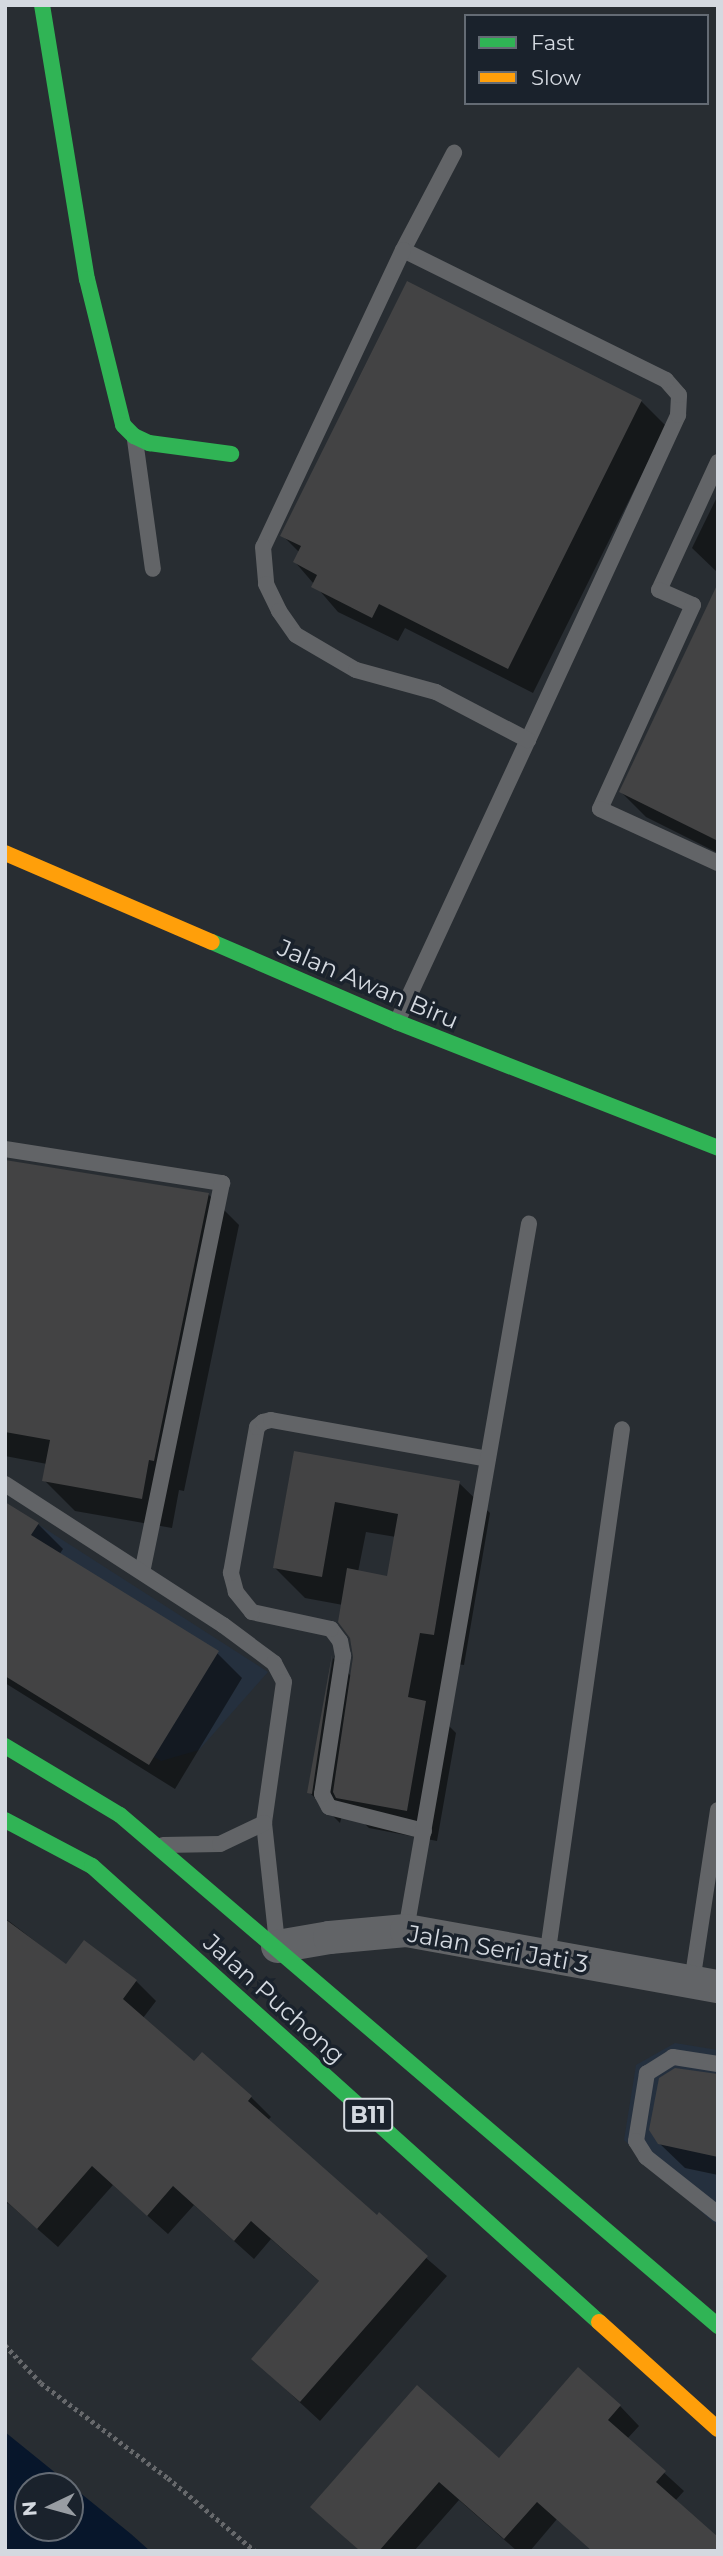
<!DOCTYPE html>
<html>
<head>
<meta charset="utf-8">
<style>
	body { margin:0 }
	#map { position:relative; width:723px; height:2556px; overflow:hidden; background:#282d32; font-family:Montserrat,sans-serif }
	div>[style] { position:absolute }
	.built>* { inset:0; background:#25303e }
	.water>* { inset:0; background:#07162b }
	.shadow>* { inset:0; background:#0007 }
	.building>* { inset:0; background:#434344 }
	.path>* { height:4.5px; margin-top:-2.25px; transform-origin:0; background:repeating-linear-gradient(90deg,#67696c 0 3.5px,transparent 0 7px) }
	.lane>* { height:16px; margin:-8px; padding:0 8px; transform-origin:8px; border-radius:8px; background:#626467 }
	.street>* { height:33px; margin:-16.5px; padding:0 16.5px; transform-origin:16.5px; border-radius:16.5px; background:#626467 }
	.fast>* { height:16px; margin:-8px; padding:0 8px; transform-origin:8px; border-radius:8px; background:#30b455 }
	.slow>* { height:16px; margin:-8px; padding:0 8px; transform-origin:8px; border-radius:8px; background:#ff9f0a }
	span { translate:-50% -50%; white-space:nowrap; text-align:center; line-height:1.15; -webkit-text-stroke:7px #1a222c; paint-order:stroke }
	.shield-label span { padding:2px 5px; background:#1a222c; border:2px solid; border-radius:5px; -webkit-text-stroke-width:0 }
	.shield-label { font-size:23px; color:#d4d9e0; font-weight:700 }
	.street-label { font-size:24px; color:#d4d9e0 }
	.frame { position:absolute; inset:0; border:7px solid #d4d9e0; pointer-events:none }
	.legend { position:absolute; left:464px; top:14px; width:245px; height:91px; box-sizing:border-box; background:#1a222c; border:2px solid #646b74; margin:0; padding:9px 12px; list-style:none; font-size:21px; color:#d4d9e0 }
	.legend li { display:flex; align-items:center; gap:14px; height:35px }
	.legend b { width:35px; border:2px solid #646b74 }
	.north { position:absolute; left:14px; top:2472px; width:70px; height:70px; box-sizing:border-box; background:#1a222c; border:2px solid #646b74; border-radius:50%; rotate:265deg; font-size:19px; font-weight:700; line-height:28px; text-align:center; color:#d4d9e0 }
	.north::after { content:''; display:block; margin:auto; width:24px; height:32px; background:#989da3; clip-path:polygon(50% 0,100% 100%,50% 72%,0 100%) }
</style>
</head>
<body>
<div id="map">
	<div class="built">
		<i style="clip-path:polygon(5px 1503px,268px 1672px,199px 1750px,161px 1761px,5px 1673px)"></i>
		<i style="clip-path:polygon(675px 2043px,718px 2050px,718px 2227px,624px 2140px,636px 2065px)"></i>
	</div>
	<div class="water">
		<i style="clip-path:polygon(evenodd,5px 2432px,131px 2534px,150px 2551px,5px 2551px,5px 2432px,28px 2486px,70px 2486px,70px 2528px,28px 2528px,28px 2486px)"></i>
	</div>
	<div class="shadow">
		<i style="clip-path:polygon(641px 401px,666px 426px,533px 693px,405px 628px,398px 641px,338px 612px,295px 562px,300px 553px,282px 535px)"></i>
		<i style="clip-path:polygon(718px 495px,718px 573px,692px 548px)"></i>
		<i style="clip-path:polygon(718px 588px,718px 853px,646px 817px,621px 792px)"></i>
		<i style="clip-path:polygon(5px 1161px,208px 1194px,239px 1225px,184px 1491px,179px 1490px,172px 1528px,75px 1511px,44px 1480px,47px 1464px,5px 1456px)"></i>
		<i style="clip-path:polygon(evenodd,295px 1453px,459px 1483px,490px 1513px,464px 1665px,450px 1663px,440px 1717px,456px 1733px,437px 1841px,369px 1828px,345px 1804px,340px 1823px,309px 1792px,333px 1658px,352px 1677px,355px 1657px,343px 1605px,305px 1598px,274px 1567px,295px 1453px,366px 1532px,396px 1537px,389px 1578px,358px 1572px,366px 1532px)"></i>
		<i style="clip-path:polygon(5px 1504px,38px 1524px,63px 1549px,59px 1555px,217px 1653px,242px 1678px,175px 1789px,5px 1683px)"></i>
		<i style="clip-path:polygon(5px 1918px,67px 1966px,136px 1981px,156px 2001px,143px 2018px,194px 2064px,251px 2097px,271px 2117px,267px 2121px,447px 2276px,320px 2421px,253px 2359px,320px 2282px,271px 2239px,254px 2259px,194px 2205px,168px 2234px,113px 2185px,58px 2247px,8px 2203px,5px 2206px)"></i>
		<i style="clip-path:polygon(718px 2076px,718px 2175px,685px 2168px,659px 2143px)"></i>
		<i style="clip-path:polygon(620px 2406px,639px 2426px,627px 2439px,684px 2491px,675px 2501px,557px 2519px,530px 2551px,517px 2551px,459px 2500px,414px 2551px,360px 2551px,313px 2507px,499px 2460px)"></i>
	</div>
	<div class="building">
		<i style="clip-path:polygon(407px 281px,642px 400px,508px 669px,379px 604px,372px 618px,311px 587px,317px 575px,293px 562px,301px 546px,280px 536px)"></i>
		<i style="clip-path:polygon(718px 583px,718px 841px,619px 792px)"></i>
		<i style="clip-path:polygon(5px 1160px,209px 1193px,154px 1461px,149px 1460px,142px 1499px,42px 1481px,50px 1440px,5px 1432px)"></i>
		<i style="clip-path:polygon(294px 1451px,460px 1481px,434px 1635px,420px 1633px,408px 1697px,426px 1701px,407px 1811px,336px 1798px,333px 1792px,353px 1657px,350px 1638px,338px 1622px,347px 1568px,387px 1576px,398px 1514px,335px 1502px,322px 1577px,273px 1568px)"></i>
		<i style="clip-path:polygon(5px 1502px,39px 1523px,31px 1535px,219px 1651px,149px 1765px,5px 1676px)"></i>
		<i style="clip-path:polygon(332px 1655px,332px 1656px,312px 1794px,307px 1793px)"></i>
		<i style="clip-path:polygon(5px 1919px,66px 1964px,84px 1940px,137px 1980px,123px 1999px,194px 2061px,202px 2052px,252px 2096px,248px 2101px,377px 2215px,379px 2212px,428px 2256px,300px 2402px,251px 2359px,319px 2281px,251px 2221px,234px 2241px,173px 2186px,147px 2216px,92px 2166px,37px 2229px,5px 2200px)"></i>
		<i style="clip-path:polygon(675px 2068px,718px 2074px,718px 2157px,658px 2144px,649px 2130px,659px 2078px)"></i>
		<i style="clip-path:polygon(578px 2367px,621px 2405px,608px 2420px,666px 2471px,656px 2482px,718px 2537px,718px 2551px,592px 2551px,537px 2502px,504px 2539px,439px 2482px,379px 2551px,360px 2551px,310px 2507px,417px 2385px,499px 2458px)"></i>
	</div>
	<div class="path">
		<i style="left:5px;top:2345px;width:52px;rotate:46.5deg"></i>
		<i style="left:41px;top:2383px;width:159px;rotate:36.8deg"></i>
		<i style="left:168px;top:2478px;width:114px;rotate:40deg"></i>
	</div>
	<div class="lane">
		<i style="left:403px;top:250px;width:110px;rotate:-62.3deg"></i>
		<i style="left:135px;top:440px;width:130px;rotate:82.1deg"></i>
		<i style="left:718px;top:462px;width:141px;rotate:114.7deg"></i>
		<i style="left:659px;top:590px;width:37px;rotate:24deg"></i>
		<i style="left:693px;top:605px;width:224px;rotate:114.5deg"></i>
		<i style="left:600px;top:809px;width:130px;rotate:24.6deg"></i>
		<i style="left:397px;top:1022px;width:311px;rotate:-65.1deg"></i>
		<i style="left:528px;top:740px;width:358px;rotate:-65.2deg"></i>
		<i style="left:678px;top:415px;width:20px;rotate:-87deg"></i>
		<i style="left:679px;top:395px;width:20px;rotate:-131deg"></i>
		<i style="left:666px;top:380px;width:293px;rotate:-153.7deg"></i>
		<i style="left:403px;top:250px;width:328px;rotate:115.2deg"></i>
		<i style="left:263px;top:547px;width:37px;rotate:85deg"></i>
		<i style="left:266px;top:584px;width:30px;rotate:64deg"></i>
		<i style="left:279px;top:611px;width:29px;rotate:55deg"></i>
		<i style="left:296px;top:635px;width:69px;rotate:30.3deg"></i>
		<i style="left:356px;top:670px;width:83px;rotate:15.4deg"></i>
		<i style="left:436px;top:692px;width:104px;rotate:27.6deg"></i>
		<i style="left:5px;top:1149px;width:220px;rotate:8.9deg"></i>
		<i style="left:222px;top:1183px;width:397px;rotate:101.6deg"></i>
		<i style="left:5px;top:1484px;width:260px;rotate:32.9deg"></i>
		<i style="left:223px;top:1625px;width:64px;rotate:36.7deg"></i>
		<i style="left:274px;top:1663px;width:21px;rotate:62deg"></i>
		<i style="left:284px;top:1682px;width:142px;rotate:98.1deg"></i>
		<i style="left:264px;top:1823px;width:120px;rotate:83.8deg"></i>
		<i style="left:424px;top:1831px;width:98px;rotate:-165.8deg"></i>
		<i style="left:329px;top:1807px;width:15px;rotate:-118deg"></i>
		<i style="left:322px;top:1794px;width:140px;rotate:-81.3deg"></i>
		<i style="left:343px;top:1656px;width:15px;rotate:-101deg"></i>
		<i style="left:340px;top:1641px;width:15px;rotate:-127deg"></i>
		<i style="left:331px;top:1629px;width:81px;rotate:-167.9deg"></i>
		<i style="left:252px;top:1612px;width:26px;rotate:-129deg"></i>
		<i style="left:236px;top:1592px;width:20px;rotate:-105deg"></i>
		<i style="left:231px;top:1573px;width:148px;rotate:-79.9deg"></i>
		<i style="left:257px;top:1427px;width:8px;rotate:-40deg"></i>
		<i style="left:263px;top:1422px;width:8px;rotate:-14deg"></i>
		<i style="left:271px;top:1420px;width:220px;rotate:10.2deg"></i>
		<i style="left:163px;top:1845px;width:57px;rotate:-1deg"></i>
		<i style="left:220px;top:1844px;width:49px;rotate:-25.5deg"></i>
		<i style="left:406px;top:1930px;width:717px;rotate:-80.12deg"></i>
		<i style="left:547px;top:1957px;width:533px;rotate:-81.92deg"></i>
		<i style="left:692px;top:1982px;width:174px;rotate:-81.4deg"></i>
		<i style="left:718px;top:2064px;width:46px;rotate:-171.2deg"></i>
		<i style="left:673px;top:2057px;width:31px;rotate:148deg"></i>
		<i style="left:647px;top:2073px;width:69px;rotate:99.2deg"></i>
		<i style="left:636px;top:2141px;width:19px;rotate:58deg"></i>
		<i style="left:646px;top:2157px;width:92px;rotate:38.4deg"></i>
	</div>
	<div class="street">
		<i style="left:277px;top:1946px;width:53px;rotate:-9.8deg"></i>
		<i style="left:329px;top:1937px;width:77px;rotate:-5.2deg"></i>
		<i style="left:406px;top:1930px;width:317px;rotate:10.2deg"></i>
	</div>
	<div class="fast">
		<i style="left:42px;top:5px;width:278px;rotate:80.7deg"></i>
		<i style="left:87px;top:279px;width:150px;rotate:76.1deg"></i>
		<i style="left:123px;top:425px;width:16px;rotate:45deg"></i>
		<i style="left:134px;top:436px;width:17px;rotate:25deg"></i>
		<i style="left:149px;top:443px;width:83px;rotate:7.6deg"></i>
		<i style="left:212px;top:942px;width:202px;rotate:23.4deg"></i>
		<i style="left:397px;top:1022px;width:345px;rotate:21.4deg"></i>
		<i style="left:5px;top:1746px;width:134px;rotate:31deg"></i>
		<i style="left:120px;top:1815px;width:787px;rotate:40.51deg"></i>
		<i style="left:5px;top:1820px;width:98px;rotate:27.9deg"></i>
		<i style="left:92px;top:1866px;width:682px;rotate:41.97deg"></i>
	</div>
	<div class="slow">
		<i style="left:5px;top:853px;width:225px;rotate:23.3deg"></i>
		<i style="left:599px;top:2322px;width:160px;rotate:42deg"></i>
	</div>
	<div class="shield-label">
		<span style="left:368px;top:2115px">B11</span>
	</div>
	<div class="street-label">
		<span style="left:368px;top:984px;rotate:23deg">Jalan Awan Biru</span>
		<span style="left:498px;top:1949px;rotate:10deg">Jalan Seri Jati 3</span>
		<span style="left:274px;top:1999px;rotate:42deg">Jalan Puchong</span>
	</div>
	<div class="frame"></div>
	<ul class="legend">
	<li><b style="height:9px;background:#30b455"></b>Fast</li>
	<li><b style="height:9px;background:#ff9f0a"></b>Slow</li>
	</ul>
	<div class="north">N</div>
</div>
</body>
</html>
